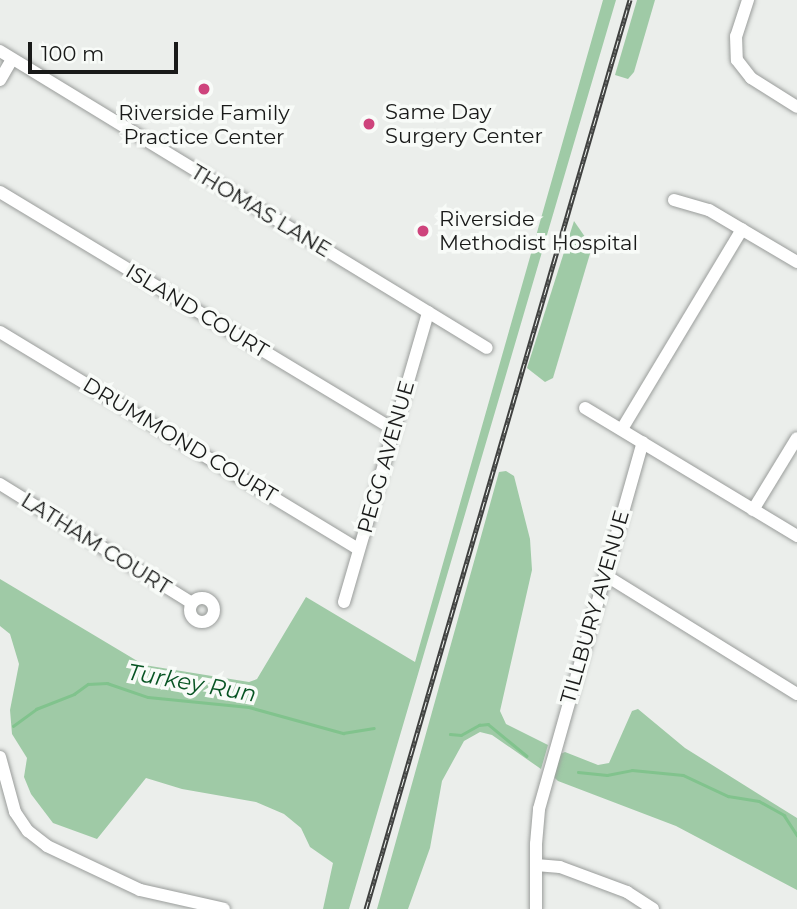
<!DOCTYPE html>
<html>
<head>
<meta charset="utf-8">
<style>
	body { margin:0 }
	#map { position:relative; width:797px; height:909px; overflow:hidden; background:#ebeeeb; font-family:Montserrat,sans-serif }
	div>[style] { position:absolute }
	.green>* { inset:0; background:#9fcaa6 }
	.stream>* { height:2.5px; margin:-1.25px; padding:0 1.25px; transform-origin:1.25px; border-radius:1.25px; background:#81c38d }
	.roads { filter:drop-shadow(0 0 2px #9a9d9b) drop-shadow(0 0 2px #9a9d9b) }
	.street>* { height:12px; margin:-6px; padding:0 6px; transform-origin:6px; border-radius:6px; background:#fff }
	.street>.ring { margin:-6px; padding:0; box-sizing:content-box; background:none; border:12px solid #fff; border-radius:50% }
	.rail>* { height:5px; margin-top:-2.5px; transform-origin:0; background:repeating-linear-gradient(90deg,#f8fbf8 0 8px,#3f403f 0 16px); box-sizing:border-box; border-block:2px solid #3f403f }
	.dots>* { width:19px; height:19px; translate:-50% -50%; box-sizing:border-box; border:4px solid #f8fbf8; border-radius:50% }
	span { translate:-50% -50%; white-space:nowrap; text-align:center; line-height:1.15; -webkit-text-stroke:7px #f8fbf8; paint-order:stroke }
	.poi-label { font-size:21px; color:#191a19 }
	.left { translate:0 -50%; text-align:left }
	.street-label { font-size:21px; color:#191a19 }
	.water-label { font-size:23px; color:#075423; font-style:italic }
	.scale { position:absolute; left:28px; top:42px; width:150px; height:32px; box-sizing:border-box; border:4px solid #191a19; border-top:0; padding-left:9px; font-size:21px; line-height:24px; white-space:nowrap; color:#191a19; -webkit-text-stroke:5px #f8fbf8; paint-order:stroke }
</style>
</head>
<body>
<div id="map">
	<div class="green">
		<i style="clip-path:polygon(603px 0,616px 0,349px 909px,323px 909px,333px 863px,310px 847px,301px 828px,284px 814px,256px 802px,182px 789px,146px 778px,97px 839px,53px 823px,31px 794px,24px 777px,27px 758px,12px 734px,10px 710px,19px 664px,10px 634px,0 626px,0 579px,144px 665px,249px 682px,257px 679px,306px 597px,415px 662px)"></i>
		<i style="clip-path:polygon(637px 0,655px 0,634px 72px,628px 79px,615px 75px)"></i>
		<i style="clip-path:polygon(574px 221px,592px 247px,553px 378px,545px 382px,527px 368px)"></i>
		<i style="clip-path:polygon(506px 471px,514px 476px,530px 539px,532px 570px,500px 711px,506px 724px,548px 745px,541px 769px,492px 735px,480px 732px,464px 741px,442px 781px,430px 848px,408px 909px,377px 909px,499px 472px)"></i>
		<i style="clip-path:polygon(638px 709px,685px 748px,797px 818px,797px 890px,676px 826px,558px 781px,552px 775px,558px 755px,565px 752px,598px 765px,609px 763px,632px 711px)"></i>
	</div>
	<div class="stream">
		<i style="left:13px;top:726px;width:29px;rotate:-36deg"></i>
		<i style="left:36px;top:709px;width:41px;rotate:-21.5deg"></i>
		<i style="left:74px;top:694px;width:17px;rotate:-36deg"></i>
		<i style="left:88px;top:684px;width:19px;rotate:-3deg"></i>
		<i style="left:107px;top:683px;width:43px;rotate:18.9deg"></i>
		<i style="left:148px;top:697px;width:101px;rotate:5.7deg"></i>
		<i style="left:249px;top:707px;width:98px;rotate:15.5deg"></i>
		<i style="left:343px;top:733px;width:31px;rotate:-9deg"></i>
		<i style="left:450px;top:734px;width:11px;rotate:5deg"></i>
		<i style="left:461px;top:735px;width:21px;rotate:-29deg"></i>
		<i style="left:479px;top:725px;width:9px;rotate:-6deg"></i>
		<i style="left:488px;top:724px;width:50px;rotate:39.4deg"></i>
		<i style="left:578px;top:772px;width:29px;rotate:6deg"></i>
		<i style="left:607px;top:775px;width:25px;rotate:-11deg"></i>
		<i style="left:632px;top:770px;width:51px;rotate:5.6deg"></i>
		<i style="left:683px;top:775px;width:50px;rotate:25deg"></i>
		<i style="left:728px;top:796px;width:31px;rotate:9deg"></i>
		<i style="left:759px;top:801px;width:29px;rotate:29deg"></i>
		<i style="left:784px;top:815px;width:24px;rotate:57deg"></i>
	</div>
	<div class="roads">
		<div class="street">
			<i style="left:748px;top:0;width:38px;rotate:108deg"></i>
			<i style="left:736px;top:36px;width:24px;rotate:88deg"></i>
			<i style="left:737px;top:60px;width:23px;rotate:52deg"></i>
			<i style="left:751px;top:78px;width:54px;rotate:32.2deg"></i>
			<i style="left:0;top:51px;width:570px;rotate:31.38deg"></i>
			<i style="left:0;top:80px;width:24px;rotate:-60deg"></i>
			<i style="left:0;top:192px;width:460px;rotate:31.1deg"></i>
			<i style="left:674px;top:200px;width:36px;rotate:16deg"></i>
			<i style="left:709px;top:210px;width:102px;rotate:30.6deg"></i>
			<i style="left:0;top:332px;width:419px;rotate:31.2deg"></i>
			<i style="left:585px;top:408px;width:248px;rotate:31.1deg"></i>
			<i style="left:622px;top:429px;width:233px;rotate:-59deg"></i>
			<i style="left:0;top:484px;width:226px;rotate:31.8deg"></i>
			<i style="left:753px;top:510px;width:84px;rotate:-58.6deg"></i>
			<i style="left:605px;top:575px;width:226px;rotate:31.8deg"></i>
			<i class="ring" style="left:190px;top:598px;width:12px;height:12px"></i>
			<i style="left:344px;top:602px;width:302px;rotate:-73.8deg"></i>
			<i style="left:0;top:757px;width:57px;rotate:74.7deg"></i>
			<i style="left:15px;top:812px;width:23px;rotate:56deg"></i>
			<i style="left:28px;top:831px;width:24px;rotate:38deg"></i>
			<i style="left:47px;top:846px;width:103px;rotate:25.3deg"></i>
			<i style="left:140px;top:890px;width:86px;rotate:12.7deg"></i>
			<i style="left:536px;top:865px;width:24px;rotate:5deg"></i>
			<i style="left:560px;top:867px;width:72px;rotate:20.5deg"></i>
			<i style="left:627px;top:892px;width:31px;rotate:33deg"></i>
			<i style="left:536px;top:909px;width:65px;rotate:-90deg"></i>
			<i style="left:536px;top:844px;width:35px;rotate:-85deg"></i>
			<i style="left:539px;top:809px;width:381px;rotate:-74.2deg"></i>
		</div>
	</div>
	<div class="rail">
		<i style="left:366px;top:909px;width:947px;rotate:-73.81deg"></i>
	</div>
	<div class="dots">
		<i style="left:204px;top:89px;background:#ce447c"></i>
		<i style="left:369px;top:124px;background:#ce447c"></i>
		<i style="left:423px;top:231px;background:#ce447c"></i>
	</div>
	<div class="poi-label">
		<span class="left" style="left:385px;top:124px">Same Day<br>Surgery Center</span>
		<span style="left:204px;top:125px">Riverside Family<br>Practice Center</span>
		<span class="left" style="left:439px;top:231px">Riverside<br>Methodist Hospital</span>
	</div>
	<div class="street-label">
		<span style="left:261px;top:211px;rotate:31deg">THOMAS LANE</span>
		<span style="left:197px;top:311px;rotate:31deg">ISLAND COURT</span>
		<span style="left:180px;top:440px;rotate:31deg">DRUMMOND COURT</span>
		<span style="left:386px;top:457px;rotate:-74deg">PEGG AVENUE</span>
		<span style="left:96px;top:544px;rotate:32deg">LATHAM COURT</span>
		<span style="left:595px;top:607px;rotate:-74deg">TILLBURY AVENUE</span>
	</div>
	<div class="water-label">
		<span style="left:192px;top:683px;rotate:10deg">Turkey Run</span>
	</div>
	<div class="scale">100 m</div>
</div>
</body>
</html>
